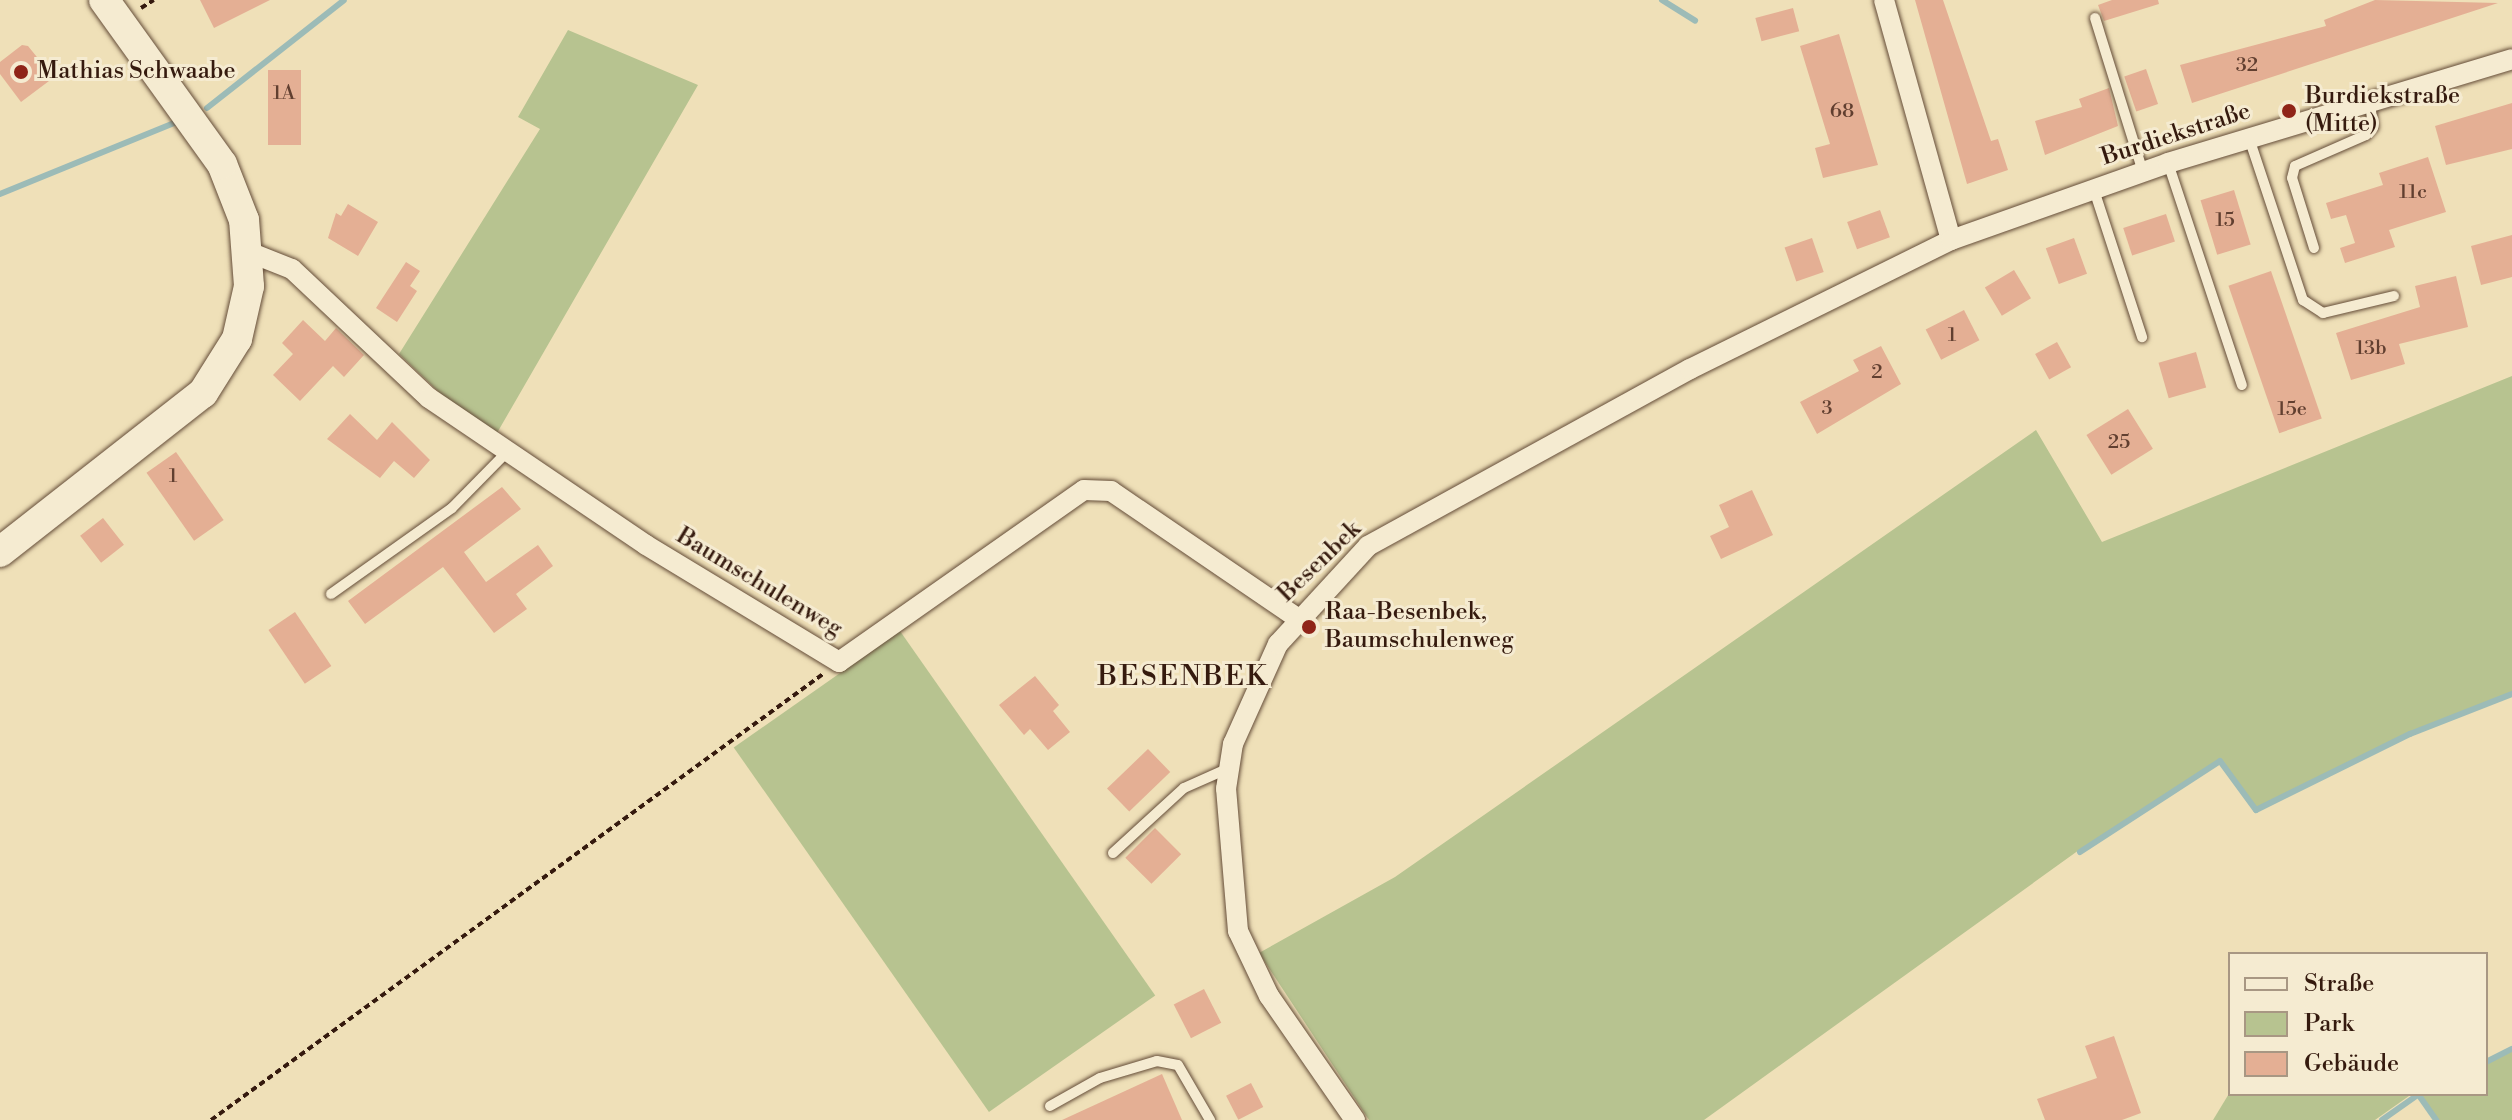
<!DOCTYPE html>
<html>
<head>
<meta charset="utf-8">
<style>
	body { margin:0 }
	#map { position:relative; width:2512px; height:1120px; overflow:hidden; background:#efe0b8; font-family:"Libre Bodoni",serif }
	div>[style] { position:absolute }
	.green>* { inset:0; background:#b7c390; transform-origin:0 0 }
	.stream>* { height:6px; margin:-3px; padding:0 3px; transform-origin:3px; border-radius:3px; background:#9cbbb7 }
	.building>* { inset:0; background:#e4af94; transform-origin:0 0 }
	.path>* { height:4px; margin-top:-2px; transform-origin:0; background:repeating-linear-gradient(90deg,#351a0e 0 6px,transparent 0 10px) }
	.roads { filter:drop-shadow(0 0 2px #644c38) drop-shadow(0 0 2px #644c38) }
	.lane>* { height:10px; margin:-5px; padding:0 5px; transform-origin:5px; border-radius:5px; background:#f5ebd1 }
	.street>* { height:20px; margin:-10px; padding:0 10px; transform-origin:10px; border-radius:10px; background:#f5ebd1 }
	.secondary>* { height:30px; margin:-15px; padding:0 15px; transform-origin:15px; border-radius:15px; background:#f5ebd1 }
	.dots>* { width:22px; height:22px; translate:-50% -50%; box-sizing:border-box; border:4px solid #f5ebd1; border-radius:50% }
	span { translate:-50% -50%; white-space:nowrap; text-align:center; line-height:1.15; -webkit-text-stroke:6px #f5ebd1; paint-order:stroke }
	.number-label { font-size:20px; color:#613f30 }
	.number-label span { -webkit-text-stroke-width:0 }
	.poi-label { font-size:24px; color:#351a0e }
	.left { translate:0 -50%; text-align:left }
	.street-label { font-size:24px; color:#351a0e }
	.quarter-label { font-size:28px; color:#351a0e; letter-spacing:2px }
	.legend { position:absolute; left:2228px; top:952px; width:260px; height:144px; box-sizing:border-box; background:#f5ebd1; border:2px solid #a89783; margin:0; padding:10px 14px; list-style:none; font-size:24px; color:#351a0e }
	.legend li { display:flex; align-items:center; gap:16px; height:40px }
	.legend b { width:40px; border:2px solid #a89783 }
</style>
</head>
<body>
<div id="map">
	<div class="green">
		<i style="clip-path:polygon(568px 30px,698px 85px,497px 433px,441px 394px,399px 354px,540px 129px,518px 117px)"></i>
		<i style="clip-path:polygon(2512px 376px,2512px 692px,2410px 732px,2257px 808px,2220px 760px,2079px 850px,1704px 1120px,1369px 1120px,1259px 953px,1395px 877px,2036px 430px,2102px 542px)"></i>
		<i style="left:900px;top:631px;width:445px;height:203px;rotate:55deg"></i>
		<i style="clip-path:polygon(2512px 1051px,2512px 1120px,2438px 1120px,2421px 1094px,2486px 1094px,2486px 1063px)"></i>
		<i style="clip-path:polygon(2230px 1092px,2407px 1094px,2409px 1096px,2375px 1120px,2213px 1120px)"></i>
	</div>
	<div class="stream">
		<i style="left:1662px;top:0;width:39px;rotate:32deg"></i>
		<i style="left:207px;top:108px;width:174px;rotate:-38.2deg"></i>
		<i style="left:0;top:194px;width:190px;rotate:-22.2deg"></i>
		<i style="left:2080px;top:852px;width:167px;rotate:-33deg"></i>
		<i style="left:2220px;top:761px;width:61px;rotate:53.7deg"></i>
		<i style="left:2256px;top:810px;width:172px;rotate:-26.3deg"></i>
		<i style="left:2410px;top:734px;width:110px;rotate:-21.4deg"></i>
		<i style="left:2486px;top:1062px;width:29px;rotate:-27deg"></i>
		<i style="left:2418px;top:1094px;width:32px;rotate:55deg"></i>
		<i style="left:2382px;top:1120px;width:45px;rotate:-35.1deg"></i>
	</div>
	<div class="building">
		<i style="clip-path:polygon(200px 0,270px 0,214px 28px)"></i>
		<i style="clip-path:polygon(1915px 0,1943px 0,1991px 141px,1998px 139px,2008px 170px,1967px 184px)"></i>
		<i style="clip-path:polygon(2112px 0,2158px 0,2159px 4px,2104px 21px,2098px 5px)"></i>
		<i style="clip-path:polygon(2375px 0,2498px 3px,2192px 103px,2180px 65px,2326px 26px,2324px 20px)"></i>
		<i style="left:1793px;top:8px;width:24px;height:39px;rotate:75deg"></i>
		<i style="clip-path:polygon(1839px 34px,1878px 165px,1823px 178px,1815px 148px,1830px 144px,1800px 46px)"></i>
		<i style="clip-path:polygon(22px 45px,28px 46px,45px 67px,41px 70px,49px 81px,21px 102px,0 74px,0 62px)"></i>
		<i style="left:2146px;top:69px;width:37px;height:23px;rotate:71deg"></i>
		<i style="left:268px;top:70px;width:33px;height:75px"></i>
		<i style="clip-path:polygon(2109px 88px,2118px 126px,2045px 155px,2035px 121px,2082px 107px,2079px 99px)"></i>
		<i style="clip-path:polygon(2512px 103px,2512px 149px,2446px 165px,2435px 126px)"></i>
		<i style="clip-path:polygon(2428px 157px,2446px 212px,2389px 230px,2395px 247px,2345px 263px,2340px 248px,2355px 243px,2346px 215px,2331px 219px,2326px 203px,2383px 185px,2379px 173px)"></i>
		<i style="left:2234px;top:190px;width:57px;height:35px;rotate:73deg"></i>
		<i style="clip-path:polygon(348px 204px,378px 222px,358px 256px,328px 238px,336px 213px,341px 216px)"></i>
		<i style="left:1880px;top:210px;width:29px;height:35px;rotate:70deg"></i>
		<i style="left:2166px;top:214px;width:29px;height:45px;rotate:72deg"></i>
		<i style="clip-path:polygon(2512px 235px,2512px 277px,2481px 285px,2471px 246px)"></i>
		<i style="left:1812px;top:238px;width:36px;height:29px;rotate:71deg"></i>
		<i style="left:2074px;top:238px;width:38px;height:30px;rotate:70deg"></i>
		<i style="clip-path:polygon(406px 262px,420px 271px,410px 286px,417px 291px,397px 322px,376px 308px)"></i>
		<i style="left:2014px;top:270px;width:33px;height:34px;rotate:59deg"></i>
		<i style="left:2271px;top:271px;width:156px;height:45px;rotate:71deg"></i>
		<i style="clip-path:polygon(2456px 276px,2468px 327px,2399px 344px,2405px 364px,2351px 380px,2336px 333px,2420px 307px,2415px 286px)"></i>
		<i style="left:1964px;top:310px;width:34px;height:43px;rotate:63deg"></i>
		<i style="clip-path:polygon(303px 320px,325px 341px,336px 328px,364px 355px,344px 377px,333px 366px,300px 401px,273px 375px,293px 354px,282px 343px)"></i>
		<i style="left:2057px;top:342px;width:29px;height:25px;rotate:61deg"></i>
		<i style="clip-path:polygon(1881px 346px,1901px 384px,1817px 434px,1800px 402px,1859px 371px,1853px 360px)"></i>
		<i style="left:2196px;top:352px;width:37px;height:39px;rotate:74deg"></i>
		<i style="left:2128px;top:409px;width:47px;height:49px;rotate:58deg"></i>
		<i style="clip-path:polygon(350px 414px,377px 440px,392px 422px,430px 460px,414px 478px,394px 461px,380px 478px,327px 439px)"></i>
		<i style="left:176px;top:452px;width:83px;height:36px;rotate:55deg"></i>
		<i style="clip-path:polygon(502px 487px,521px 509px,464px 552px,486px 582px,538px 545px,553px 566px,516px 594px,527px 609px,494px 633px,443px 567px,365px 624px,348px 601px)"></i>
		<i style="clip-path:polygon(1752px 490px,1773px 535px,1721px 559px,1710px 536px,1729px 527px,1719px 505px)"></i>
		<i style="left:103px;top:518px;width:34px;height:29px;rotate:52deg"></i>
		<i style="left:295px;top:612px;width:65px;height:32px;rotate:56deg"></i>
		<i style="clip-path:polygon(1035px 676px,1059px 705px,1053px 711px,1070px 732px,1048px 750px,1030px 729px,1024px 735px,999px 705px)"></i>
		<i style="left:1148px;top:749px;width:32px;height:57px;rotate:46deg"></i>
		<i style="left:1155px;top:828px;width:37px;height:42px;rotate:45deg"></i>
		<i style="left:1204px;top:989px;width:38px;height:34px;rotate:63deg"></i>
		<i style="clip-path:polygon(2114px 1036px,2141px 1113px,2122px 1120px,2045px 1120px,2037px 1099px,2097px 1078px,2085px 1046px)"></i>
		<i style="clip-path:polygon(1162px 1074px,1182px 1120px,1062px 1120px)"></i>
		<i style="left:1251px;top:1083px;width:27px;height:28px;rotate:63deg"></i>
	</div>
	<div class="path">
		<i style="left:141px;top:8px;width:15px;rotate:-32deg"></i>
		<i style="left:211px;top:1120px;width:757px;rotate:-36.08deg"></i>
	</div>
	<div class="roads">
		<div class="lane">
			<i style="left:2095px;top:18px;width:161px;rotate:72.7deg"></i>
			<i style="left:2249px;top:138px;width:171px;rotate:71.6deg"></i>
			<i style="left:2303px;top:300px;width:24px;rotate:33deg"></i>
			<i style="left:2323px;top:313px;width:73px;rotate:-13.5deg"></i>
			<i style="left:2168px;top:163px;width:234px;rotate:71.6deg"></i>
			<i style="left:2094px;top:190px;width:155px;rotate:71.9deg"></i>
			<i style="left:2314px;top:248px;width:73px;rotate:-107.4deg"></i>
			<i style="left:2292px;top:178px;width:12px;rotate:-76deg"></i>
			<i style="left:2295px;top:166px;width:77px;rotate:-23.6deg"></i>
			<i style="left:2366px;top:135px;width:11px;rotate:-49deg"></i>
			<i style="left:2373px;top:127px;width:26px;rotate:-97deg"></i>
			<i style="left:331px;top:594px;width:148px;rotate:-35.4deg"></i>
			<i style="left:452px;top:508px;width:78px;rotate:-45.5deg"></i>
			<i style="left:1113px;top:853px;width:96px;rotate:-42.5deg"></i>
			<i style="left:1184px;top:788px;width:49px;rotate:-24deg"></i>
			<i style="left:1050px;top:1106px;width:57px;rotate:-29.2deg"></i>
			<i style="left:1100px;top:1078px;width:59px;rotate:-16.6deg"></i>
			<i style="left:1157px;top:1061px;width:21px;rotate:11deg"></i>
			<i style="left:1178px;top:1065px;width:64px;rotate:59.8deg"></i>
		</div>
		<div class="street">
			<i style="left:1884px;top:0;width:249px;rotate:74.4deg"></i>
			<i style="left:249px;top:252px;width:46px;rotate:21.6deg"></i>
			<i style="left:292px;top:269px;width:188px;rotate:43.3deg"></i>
			<i style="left:429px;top:398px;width:262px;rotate:34.1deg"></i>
			<i style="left:646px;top:545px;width:226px;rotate:31.2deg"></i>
			<i style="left:839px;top:662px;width:299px;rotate:-35.1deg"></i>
			<i style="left:1084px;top:490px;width:27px;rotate:2deg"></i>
			<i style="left:1111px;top:491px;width:225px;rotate:34.3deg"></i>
			<i style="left:1355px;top:1120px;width:151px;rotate:-124.7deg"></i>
			<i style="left:1269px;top:996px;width:72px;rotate:-115.5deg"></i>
			<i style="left:1238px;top:931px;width:143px;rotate:-94.8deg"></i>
			<i style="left:1226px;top:789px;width:46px;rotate:-81.2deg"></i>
			<i style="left:1233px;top:744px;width:110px;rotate:-65.8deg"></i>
			<i style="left:1278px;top:644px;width:133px;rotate:-47.4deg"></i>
			<i style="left:1368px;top:546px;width:367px;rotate:-28.8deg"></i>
			<i style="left:1690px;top:369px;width:291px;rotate:-26.3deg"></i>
			<i style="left:1951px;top:240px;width:230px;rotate:-19.5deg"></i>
			<i style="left:2168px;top:163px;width:359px;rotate:-16.8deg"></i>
		</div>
		<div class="secondary">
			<i style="left:0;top:552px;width:258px;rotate:-38.1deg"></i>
			<i style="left:203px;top:393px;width:64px;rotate:-57.8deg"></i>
			<i style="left:237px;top:339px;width:54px;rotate:-77.2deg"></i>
			<i style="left:249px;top:286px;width:66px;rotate:-94.3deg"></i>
			<i style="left:244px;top:220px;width:60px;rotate:-111.4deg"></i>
			<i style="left:222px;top:164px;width:202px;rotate:-125.7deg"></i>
		</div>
	</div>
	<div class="dots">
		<i style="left:21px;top:72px;background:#8f2418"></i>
		<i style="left:2289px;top:111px;background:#8f2418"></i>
		<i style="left:1309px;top:627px;background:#8f2418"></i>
	</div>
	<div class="number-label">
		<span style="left:2247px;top:65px">32</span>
		<span style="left:284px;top:93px">1A</span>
		<span style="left:1842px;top:111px">68</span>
		<span style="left:2413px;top:192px">11c</span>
		<span style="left:2225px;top:220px">15</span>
		<span style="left:1952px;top:335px">1</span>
		<span style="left:2371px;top:348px">13b</span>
		<span style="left:1877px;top:372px">2</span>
		<span style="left:1827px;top:408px">3</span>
		<span style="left:2292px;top:409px">15e</span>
		<span style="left:2119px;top:442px">25</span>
		<span style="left:173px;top:476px">1</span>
	</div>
	<div class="poi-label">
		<span class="left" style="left:37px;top:72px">Mathias Schwaabe</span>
		<span class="left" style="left:2305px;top:111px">Burdiekstraße<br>(Mitte)</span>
		<span class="left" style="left:1325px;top:627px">Raa-Besenbek,<br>Baumschulenweg</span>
	</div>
	<div class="street-label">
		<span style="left:2176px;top:135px;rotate:-18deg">Burdiekstraße</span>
		<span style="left:1320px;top:562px;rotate:-44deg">Besenbek</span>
		<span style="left:759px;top:583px;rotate:31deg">Baumschulenweg</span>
	</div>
	<div class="quarter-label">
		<span style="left:1183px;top:677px">BESENBEK</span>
	</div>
	<ul class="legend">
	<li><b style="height:10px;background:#f5ebd1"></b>Straße</li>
	<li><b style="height:22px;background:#b7c390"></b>Park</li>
	<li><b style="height:22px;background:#e4af94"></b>Gebäude</li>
	</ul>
</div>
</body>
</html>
